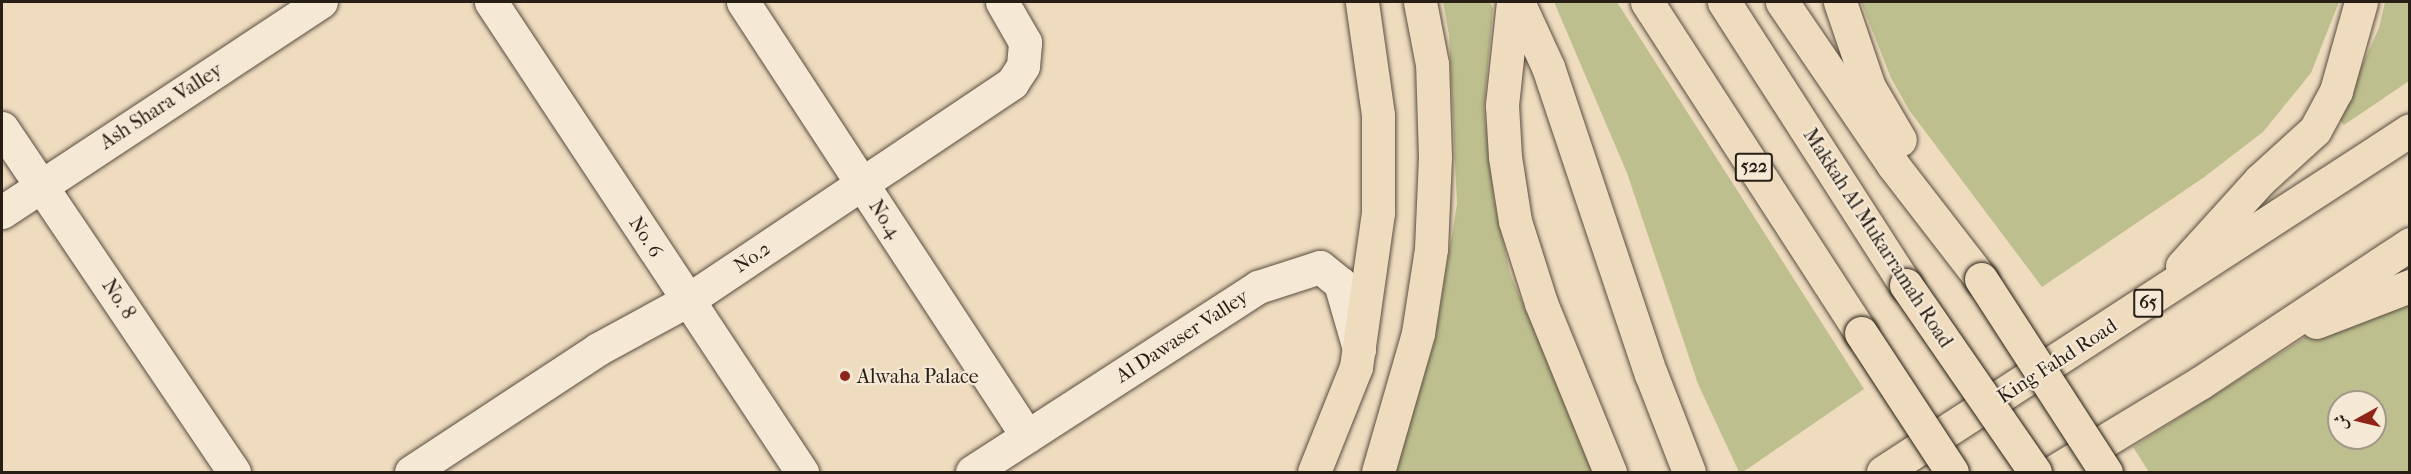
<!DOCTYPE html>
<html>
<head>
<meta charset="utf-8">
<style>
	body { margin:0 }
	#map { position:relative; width:2411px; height:474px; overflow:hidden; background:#efdcbf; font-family:"IM FELL French Canon",Amiri,serif }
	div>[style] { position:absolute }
	.green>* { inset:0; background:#bebf8f }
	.roads { filter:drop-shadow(0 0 2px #594e40) drop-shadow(0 0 2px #594e40) }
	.minor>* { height:33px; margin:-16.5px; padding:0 16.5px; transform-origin:16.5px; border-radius:16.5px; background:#f5e8d5 }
	.major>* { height:33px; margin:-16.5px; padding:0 16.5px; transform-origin:16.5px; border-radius:16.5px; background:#efdcbf }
	.highway>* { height:33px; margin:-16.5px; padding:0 16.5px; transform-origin:16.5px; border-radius:16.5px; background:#efdcbf }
	.bridges { filter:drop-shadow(0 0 2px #271e15) drop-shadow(0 0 2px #271e15) }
	.highway-bridge>* { height:33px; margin:-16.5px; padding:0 16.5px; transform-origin:16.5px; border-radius:16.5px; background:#efdcbf }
	.dots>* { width:16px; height:16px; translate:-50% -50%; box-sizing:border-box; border:3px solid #f5e8d5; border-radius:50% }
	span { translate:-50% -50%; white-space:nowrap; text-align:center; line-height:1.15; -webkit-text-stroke:4.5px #f5e8d5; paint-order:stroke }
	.shield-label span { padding:2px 4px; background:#f5e8d5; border:2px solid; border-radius:4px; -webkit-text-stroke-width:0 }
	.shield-label { font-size:18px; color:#271e15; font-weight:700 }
	.street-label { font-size:20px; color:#271e15 }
	.poi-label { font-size:20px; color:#271e15 }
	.left { translate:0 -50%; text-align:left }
	.frame { position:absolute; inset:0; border:3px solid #271e15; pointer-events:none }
	.north { position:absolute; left:2327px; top:390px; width:60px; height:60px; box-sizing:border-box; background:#f5e8d5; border:2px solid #a39788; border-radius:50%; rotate:262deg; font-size:16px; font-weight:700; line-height:24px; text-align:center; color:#271e15 }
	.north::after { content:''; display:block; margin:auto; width:21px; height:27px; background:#8f2418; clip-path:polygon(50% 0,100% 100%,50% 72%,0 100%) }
</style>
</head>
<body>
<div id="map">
	<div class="green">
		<i style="clip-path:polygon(1443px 2px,1490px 2px,1493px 9px,1484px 108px,1494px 199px,1510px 273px,1594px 472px,1395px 472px,1434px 343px,1457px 204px,1449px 35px)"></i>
		<i style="clip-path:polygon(1554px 2px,1617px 2px,1864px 389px,1743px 472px,1739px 472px,1698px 384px,1627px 173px)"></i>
		<i style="clip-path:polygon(1861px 2px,2339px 2px,2311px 73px,2263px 132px,2203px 178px,2042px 287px,1909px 110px,1891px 78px)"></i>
		<i style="clip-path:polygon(2385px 2px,2409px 2px,2409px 81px,2344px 125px,2338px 118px,2379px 28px)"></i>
		<i style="clip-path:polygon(evenodd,2409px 294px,2409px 472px,2149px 472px,2133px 447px,2340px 315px,2409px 294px,2339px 402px,2375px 402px,2375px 438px,2339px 438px,2339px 402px)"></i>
	</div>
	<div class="roads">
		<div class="minor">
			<i style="left:491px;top:2px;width:564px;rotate:56.51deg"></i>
			<i style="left:743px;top:2px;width:519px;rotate:56.8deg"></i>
			<i style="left:2px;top:128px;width:415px;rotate:56deg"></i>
			<i style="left:2px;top:212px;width:382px;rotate:-33.4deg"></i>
			<i style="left:411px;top:472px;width:224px;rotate:-33.3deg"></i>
			<i style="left:598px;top:349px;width:102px;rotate:-28.6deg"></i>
			<i style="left:688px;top:300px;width:390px;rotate:-33.8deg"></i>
			<i style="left:1012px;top:83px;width:20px;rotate:-57deg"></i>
			<i style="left:1023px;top:66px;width:24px;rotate:-85deg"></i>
			<i style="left:1025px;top:42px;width:46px;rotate:-119.9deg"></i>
			<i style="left:972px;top:472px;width:341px;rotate:-32.9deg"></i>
			<i style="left:1258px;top:287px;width:65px;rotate:-17.9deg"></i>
			<i style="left:1320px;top:267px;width:26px;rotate:39deg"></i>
			<i style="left:1340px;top:283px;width:69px;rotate:73.9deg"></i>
		</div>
		<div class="major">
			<i style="left:1314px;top:472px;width:113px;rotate:-68.2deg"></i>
			<i style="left:1356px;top:367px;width:156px;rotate:-81.9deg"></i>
			<i style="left:1378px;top:213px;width:98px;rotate:-90deg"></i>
			<i style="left:1378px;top:115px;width:114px;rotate:-98.1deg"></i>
		</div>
		<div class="highway">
			<i style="left:1513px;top:2px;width:104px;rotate:96.1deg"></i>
			<i style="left:1502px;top:105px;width:52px;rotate:86.7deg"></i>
			<i style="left:1505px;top:157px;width:65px;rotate:81.1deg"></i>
			<i style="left:1515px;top:221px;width:86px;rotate:72.4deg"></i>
			<i style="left:1541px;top:303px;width:183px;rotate:67.8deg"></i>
			<i style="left:1518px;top:2px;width:72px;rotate:65.2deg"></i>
			<i style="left:1548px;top:67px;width:324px;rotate:71.5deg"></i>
			<i style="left:1651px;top:374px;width:105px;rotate:68.8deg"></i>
			<i style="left:1647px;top:2px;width:394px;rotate:57.1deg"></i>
			<i style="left:1724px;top:2px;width:336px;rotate:57.3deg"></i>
			<i style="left:1782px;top:2px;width:197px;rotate:55.7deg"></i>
			<i style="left:1893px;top:165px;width:144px;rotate:52.3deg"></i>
			<i style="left:1840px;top:2px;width:90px;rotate:71.2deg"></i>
			<i style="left:1869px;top:87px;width:61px;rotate:59.7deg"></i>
			<i style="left:2182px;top:266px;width:116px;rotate:-47.8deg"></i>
			<i style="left:2260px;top:180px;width:74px;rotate:-42.3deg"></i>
			<i style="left:2315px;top:130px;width:44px;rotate:-61.7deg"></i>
			<i style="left:2336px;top:91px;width:92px;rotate:-74.3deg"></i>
			<i style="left:2316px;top:322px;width:101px;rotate:-21deg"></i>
			<i style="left:1378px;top:472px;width:145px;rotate:-73.9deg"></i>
			<i style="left:1418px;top:333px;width:85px;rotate:-81.2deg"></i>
			<i style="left:1431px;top:249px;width:92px;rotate:-87.5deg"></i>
			<i style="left:1435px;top:157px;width:93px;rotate:-91.8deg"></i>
			<i style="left:1432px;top:64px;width:63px;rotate:-101deg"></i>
			<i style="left:1883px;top:472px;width:628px;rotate:-32.98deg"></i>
			<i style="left:2053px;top:472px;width:172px;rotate:-31.2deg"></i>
			<i style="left:2200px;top:383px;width:252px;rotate:-33.5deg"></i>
		</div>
	</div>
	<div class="bridges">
		<div class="highway-bridge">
			<i style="left:1981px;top:279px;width:230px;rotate:57.1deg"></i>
			<i style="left:1906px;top:285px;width:227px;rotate:55.4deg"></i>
			<i style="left:1861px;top:333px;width:166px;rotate:56.8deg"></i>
		</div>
	</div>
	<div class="dots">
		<i style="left:845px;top:376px;background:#8f2418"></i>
	</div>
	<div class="shield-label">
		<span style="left:1754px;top:167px">522</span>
		<span style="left:2148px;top:303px">65</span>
	</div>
	<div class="street-label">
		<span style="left:161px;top:106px;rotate:-33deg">Ash Shara Valley</span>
		<span style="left:885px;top:219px;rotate:57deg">No.4</span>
		<span style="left:646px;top:237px;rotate:57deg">No. 6</span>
		<span style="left:1878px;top:238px;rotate:57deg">Makkah Al Mukarramah Road</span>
		<span style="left:752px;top:257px;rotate:-34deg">No.2</span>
		<span style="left:119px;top:299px;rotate:56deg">No. 8</span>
		<span style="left:1182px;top:336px;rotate:-33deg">Al Dawaser Valley</span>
		<span style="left:2057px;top:361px;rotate:-33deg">King Fahd Road</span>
	</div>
	<div class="poi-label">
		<span class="left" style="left:857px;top:376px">Alwaha Palace</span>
	</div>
	<div class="frame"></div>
	<div class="north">ش</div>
</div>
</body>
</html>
